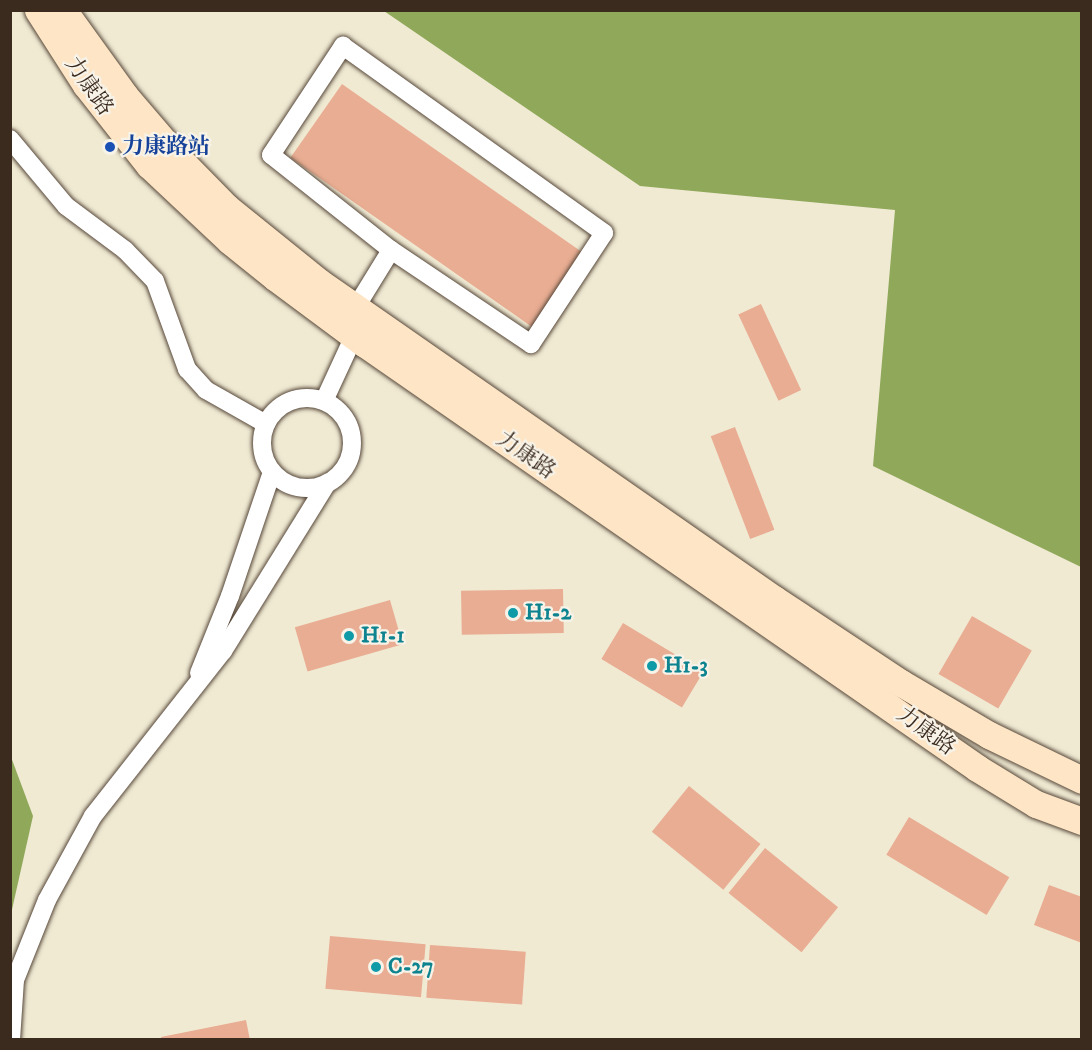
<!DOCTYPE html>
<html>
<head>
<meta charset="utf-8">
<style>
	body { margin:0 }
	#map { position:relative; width:1092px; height:1050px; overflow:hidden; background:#f0ead3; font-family:"IM FELL DW Pica","Noto Serif SC",serif }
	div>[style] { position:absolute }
	.forest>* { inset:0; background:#8fa85a }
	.building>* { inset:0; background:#e9ad93; transform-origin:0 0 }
	.roads { filter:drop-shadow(0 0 2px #564739) drop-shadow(0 0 2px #564739) }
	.street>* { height:18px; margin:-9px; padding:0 9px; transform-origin:9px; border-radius:9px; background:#fff }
	.street>.ring { margin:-9px; padding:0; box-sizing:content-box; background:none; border:18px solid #fff; border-radius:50% }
	.secondary>* { height:27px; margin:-13.5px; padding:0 13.5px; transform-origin:13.5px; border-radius:13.5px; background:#fde5c5 }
	.dots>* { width:16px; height:16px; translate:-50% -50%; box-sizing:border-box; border:3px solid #f7f3e8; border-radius:50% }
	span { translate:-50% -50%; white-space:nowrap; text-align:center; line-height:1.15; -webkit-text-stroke:4.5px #f7f3e8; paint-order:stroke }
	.street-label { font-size:22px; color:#3b2a1e }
	.transit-label { font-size:22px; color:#164399; font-weight:700 }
	.left { translate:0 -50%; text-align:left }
	.culture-label { font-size:22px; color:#0d838f; font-weight:700 }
	.frame { position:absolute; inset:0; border:12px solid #3b2a1e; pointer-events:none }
</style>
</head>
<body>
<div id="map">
	<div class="forest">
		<i style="clip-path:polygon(384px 11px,1081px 11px,1081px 567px,873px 466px,895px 210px,640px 186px)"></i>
		<i style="clip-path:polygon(11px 757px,33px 816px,11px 914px,10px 757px)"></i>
	</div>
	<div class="building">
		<i style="left:342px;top:84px;width:295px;height:90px;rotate:35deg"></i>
		<i style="left:761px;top:304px;width:95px;height:25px;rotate:65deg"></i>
		<i style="left:735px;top:427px;width:110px;height:26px;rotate:69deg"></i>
		<i style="left:563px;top:589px;width:44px;height:102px;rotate:89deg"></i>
		<i style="left:390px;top:600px;width:46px;height:99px;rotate:74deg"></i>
		<i style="left:972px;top:616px;width:69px;height:67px;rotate:30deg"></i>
		<i style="left:623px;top:623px;width:94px;height:42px;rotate:31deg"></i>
		<i style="left:689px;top:786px;width:92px;height:59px;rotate:39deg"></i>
		<i style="left:909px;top:817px;width:117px;height:44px;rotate:31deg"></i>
		<i style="left:765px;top:848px;width:94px;height:58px;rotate:39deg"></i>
		<i style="clip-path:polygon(1049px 885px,1082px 897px,1082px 943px,1034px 925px)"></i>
		<i style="left:330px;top:936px;width:96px;height:53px;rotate:5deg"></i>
		<i style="left:430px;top:945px;width:96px;height:53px;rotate:4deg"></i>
		<i style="clip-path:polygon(246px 1020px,250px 1040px,162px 1040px,161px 1037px)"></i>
	</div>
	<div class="roads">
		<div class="street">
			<i style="left:343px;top:46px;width:321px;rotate:35.6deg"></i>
			<i style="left:604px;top:233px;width:133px;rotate:123.3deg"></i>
			<i style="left:531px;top:344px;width:169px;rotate:-146.1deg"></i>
			<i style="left:391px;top:250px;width:153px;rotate:-141.6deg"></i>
			<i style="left:271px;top:155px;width:131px;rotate:-56.6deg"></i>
			<i style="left:10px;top:139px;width:87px;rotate:50.1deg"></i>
			<i style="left:66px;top:206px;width:74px;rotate:36.7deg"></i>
			<i style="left:125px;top:250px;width:43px;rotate:45.9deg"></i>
			<i style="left:155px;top:281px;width:94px;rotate:70deg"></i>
			<i style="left:187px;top:369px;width:28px;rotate:48deg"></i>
			<i style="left:206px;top:390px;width:69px;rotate:29.5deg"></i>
			<i style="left:356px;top:307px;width:67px;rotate:-58.4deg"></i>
			<i class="ring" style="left:262px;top:398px;width:72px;height:72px"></i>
			<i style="left:324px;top:401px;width:72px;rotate:-65.2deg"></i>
			<i style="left:199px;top:673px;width:83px;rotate:-68.1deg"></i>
			<i style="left:230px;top:596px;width:131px;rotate:-71.3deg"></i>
			<i style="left:11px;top:1040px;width:60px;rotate:-86.2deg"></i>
			<i style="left:15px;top:980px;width:86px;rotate:-68.2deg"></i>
			<i style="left:47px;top:900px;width:96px;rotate:-61.3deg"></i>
			<i style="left:93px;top:816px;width:210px;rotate:-51.8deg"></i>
			<i style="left:223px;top:651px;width:198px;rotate:-58.2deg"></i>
		</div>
		<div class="secondary">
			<i style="left:38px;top:10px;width:89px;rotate:57.4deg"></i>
			<i style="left:86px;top:85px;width:102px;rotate:51.8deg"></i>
			<i style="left:149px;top:165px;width:111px;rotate:43.2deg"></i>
			<i style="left:230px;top:241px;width:59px;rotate:38.8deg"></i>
			<i style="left:276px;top:278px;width:111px;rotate:36.6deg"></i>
			<i style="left:365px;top:344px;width:745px;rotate:34.71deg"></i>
			<i style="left:977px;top:768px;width:69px;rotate:31.4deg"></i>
			<i style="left:1036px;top:804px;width:49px;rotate:20.3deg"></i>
			<i style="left:63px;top:10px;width:106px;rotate:54.2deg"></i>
			<i style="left:125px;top:96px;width:82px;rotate:49.5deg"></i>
			<i style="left:178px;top:158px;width:69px;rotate:45.6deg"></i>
			<i style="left:226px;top:207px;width:119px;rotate:38.9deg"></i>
			<i style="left:319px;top:282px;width:555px;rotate:34.87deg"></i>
			<i style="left:774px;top:599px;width:152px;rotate:33.5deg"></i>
			<i style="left:901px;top:683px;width:102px;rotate:30.6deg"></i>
			<i style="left:989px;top:735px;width:103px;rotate:25.8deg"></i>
		</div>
	</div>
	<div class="dots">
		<i style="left:110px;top:147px;background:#1a4fb4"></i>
		<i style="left:513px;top:613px;background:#0f9aa8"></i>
		<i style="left:349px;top:636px;background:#0f9aa8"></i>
		<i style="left:652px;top:666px;background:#0f9aa8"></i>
		<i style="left:376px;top:967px;background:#0f9aa8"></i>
	</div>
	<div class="street-label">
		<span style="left:89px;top:86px;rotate:55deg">力康路</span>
		<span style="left:526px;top:455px;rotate:35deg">力康路</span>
		<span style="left:926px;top:731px;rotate:36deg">力康路</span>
	</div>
	<div class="transit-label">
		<span class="left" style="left:122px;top:147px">力康路站</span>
	</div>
	<div class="culture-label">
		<span class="left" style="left:525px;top:613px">H1-2</span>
		<span class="left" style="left:361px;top:636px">H1-1</span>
		<span class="left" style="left:664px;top:666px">H1-3</span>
		<span class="left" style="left:388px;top:967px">C-27</span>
	</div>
	<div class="frame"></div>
</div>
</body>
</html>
